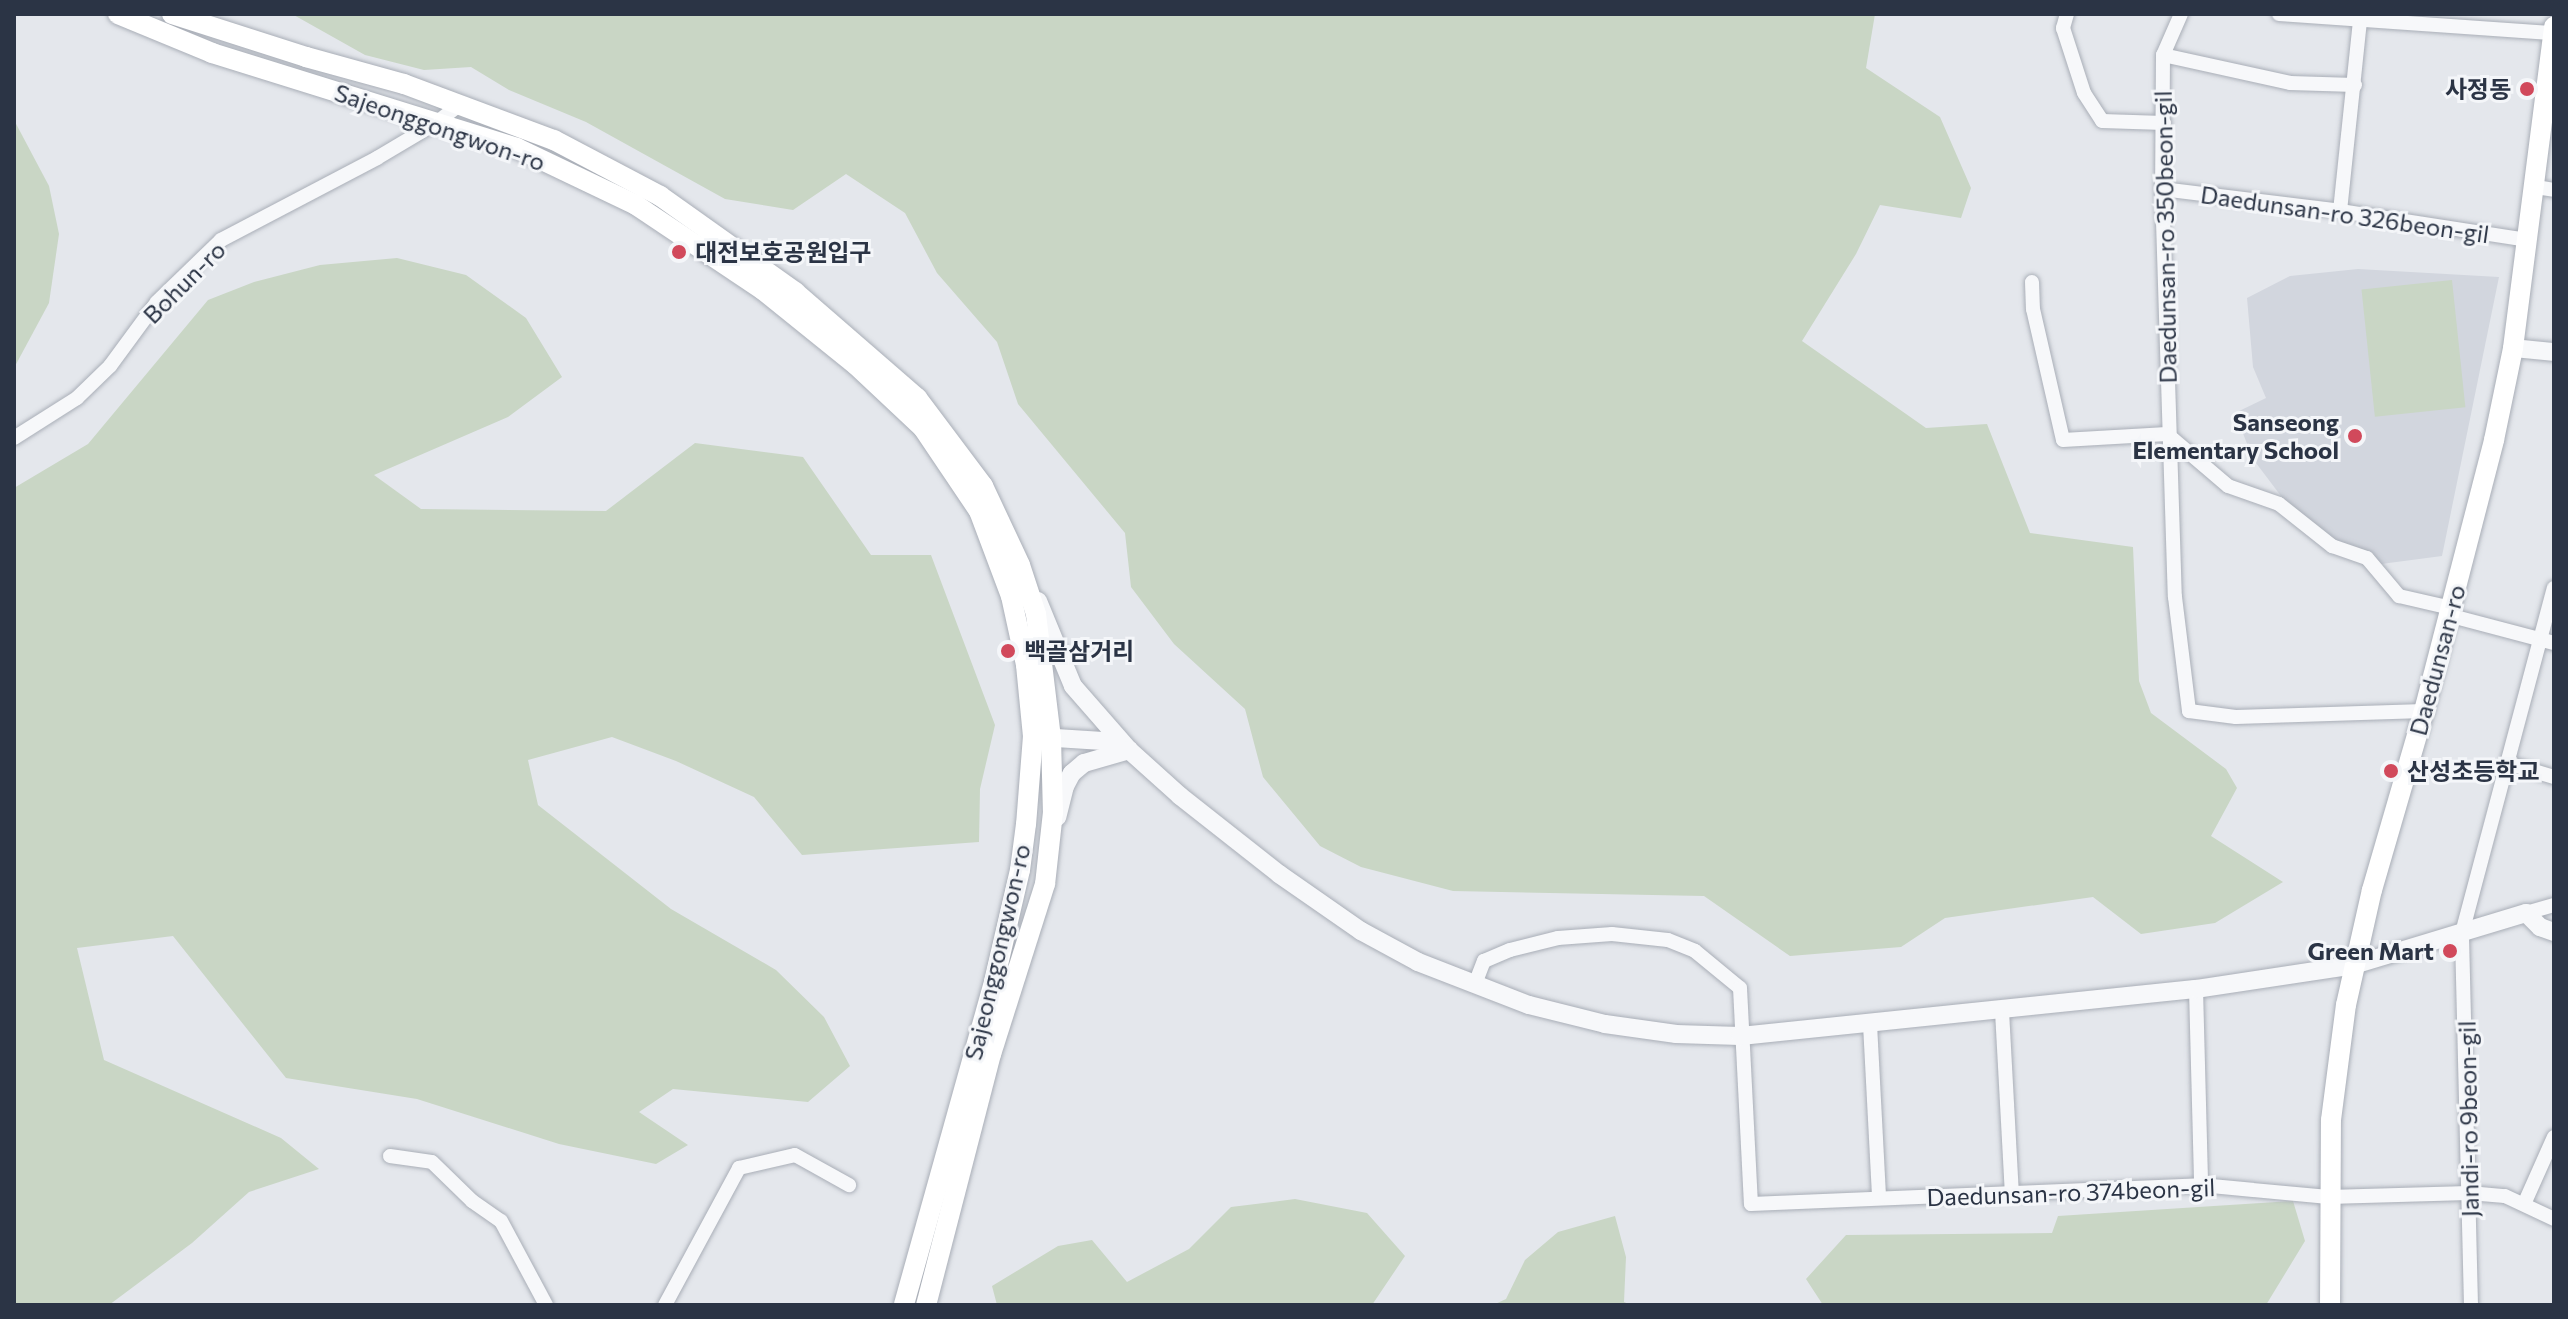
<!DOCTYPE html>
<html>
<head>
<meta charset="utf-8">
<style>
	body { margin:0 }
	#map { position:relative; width:2568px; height:1319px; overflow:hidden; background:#e4e7ec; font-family:Commissioner,"Noto Sans KR",sans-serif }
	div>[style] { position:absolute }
	.built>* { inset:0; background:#d2d6de }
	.green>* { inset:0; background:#c9d6c5; transform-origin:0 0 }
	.roads { filter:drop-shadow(0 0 2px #a9aeb7) drop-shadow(0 0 2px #a9aeb7) }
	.minor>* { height:14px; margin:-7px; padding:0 7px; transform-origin:7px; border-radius:7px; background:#f7f8fa }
	.tertiary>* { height:18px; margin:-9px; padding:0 9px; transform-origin:9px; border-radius:9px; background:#f7f8fa }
	.secondary>* { height:20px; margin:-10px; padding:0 10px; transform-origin:10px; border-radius:10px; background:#fff }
	.dots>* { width:22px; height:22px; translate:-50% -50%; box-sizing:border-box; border:4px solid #f4f6f9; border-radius:50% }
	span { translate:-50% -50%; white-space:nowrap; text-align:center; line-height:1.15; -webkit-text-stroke:6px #f4f6f9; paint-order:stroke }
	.poi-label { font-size:24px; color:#2b3445; font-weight:700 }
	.right { translate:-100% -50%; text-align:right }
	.left { translate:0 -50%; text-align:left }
	.street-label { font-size:24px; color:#2b3445 }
	.frame { position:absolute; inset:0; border:16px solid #2b3445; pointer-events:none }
</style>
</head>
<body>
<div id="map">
	<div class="built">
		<i style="clip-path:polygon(2358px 269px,2499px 277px,2442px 556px,2381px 564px,2334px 542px,2287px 504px,2253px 459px,2235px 413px,2266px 398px,2253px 367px,2247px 298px,2290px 276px)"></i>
	</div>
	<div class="green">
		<i style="clip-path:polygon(292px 14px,1875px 14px,1866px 68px,1940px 117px,1971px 188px,1961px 218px,1880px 205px,1856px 254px,1802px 341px,1926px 428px,1987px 424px,2030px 533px,2133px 547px,2139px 681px,2151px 713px,2226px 769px,2237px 788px,2211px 836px,2283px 882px,2215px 923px,2141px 934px,2093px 897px,1945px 918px,1901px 947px,1790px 956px,1704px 896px,1453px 891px,1361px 867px,1320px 846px,1263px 777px,1245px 709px,1174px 644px,1131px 587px,1125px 533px,1018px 404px,997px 342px,937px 273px,905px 213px,846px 174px,793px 210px,725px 199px,586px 122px,509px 90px,471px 67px,424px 70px,365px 55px)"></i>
		<i style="clip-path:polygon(14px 120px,49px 186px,59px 234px,49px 303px,14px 368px)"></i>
		<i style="clip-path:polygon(397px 258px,466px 275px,526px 318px,562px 377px,508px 417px,374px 475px,421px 509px,606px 511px,695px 443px,803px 457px,871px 555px,931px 555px,995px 725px,980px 789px,979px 842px,802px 855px,754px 797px,676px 761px,612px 737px,528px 760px,538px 805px,671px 909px,776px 970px,824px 1017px,850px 1066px,808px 1102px,673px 1089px,639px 1112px,688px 1145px,656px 1164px,559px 1144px,417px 1099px,286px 1078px,173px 936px,77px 948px,104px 1060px,281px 1138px,319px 1169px,249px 1192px,192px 1243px,109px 1305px,14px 1305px,14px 488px,88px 444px,208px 300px,254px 282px,320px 265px)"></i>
		<i style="left:2452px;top:280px;width:128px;height:91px;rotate:84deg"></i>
		<i style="clip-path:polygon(1295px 1199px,1367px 1213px,1405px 1256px,1372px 1305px,997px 1305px,992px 1286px,1058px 1246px,1092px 1240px,1127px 1282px,1189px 1249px,1231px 1207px)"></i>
		<i style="clip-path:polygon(2293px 1201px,2305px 1241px,2266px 1305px,1823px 1305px,1806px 1279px,1846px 1235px,2052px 1233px,2058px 1216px)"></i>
		<i style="clip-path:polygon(1615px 1216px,1626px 1257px,1624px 1302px,1631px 1305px,1493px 1305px,1506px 1299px,1525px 1260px,1558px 1232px)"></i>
	</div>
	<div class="roads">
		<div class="minor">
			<i style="left:2067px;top:14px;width:15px;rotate:106deg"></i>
			<i style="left:2063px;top:28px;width:68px;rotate:72.1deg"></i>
			<i style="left:2084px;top:93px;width:33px;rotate:57deg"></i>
			<i style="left:2102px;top:121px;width:62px;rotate:1.8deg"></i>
			<i style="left:2181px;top:14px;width:45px;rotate:113.7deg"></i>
			<i style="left:2163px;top:55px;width:134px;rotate:90.4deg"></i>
			<i style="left:2162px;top:189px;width:408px;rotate:88.2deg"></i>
			<i style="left:2175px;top:597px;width:115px;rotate:83deg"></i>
			<i style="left:2189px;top:711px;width:47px;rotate:7.3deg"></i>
			<i style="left:2236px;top:717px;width:188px;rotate:-1.8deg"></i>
			<i style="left:2279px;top:14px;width:276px;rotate:4deg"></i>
			<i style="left:2163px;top:55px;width:130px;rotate:12.4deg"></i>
			<i style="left:2290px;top:83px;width:65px;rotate:1.8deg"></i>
			<i style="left:2536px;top:187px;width:18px;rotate:9deg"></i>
			<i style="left:2162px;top:189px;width:179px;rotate:7deg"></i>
			<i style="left:2340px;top:211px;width:189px;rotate:8.8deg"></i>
			<i style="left:2340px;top:211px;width:192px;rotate:-84deg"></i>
			<i style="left:2032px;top:282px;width:27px;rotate:88deg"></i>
			<i style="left:2033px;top:309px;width:134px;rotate:77.1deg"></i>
			<i style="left:2063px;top:440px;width:104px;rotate:-3.3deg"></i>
			<i style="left:2167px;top:434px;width:80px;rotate:40.4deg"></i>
			<i style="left:2228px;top:486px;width:54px;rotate:19.4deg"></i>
			<i style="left:2279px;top:504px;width:68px;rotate:38.4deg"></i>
			<i style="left:2332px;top:546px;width:37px;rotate:19deg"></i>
			<i style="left:2367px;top:558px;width:50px;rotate:49.9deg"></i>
			<i style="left:2399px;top:596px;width:53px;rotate:13deg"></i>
			<i style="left:14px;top:438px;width:75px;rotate:-32.4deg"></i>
			<i style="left:77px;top:398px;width:46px;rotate:-44.1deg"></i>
			<i style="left:110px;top:366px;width:79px;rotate:-53.7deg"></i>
			<i style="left:157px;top:302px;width:89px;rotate:-44.1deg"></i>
			<i style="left:221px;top:240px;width:176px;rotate:-27.7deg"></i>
			<i style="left:377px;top:158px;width:69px;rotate:-30.7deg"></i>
			<i style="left:436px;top:123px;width:29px;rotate:-38deg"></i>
			<i style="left:2448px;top:615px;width:110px;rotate:14.8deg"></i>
			<i style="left:2507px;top:763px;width:49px;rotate:16.6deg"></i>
			<i style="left:2526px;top:913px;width:29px;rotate:-16deg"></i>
			<i style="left:1475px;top:984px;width:25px;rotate:-69deg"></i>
			<i style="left:1484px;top:961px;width:28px;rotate:-23deg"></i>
			<i style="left:1510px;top:950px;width:49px;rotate:-14deg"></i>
			<i style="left:1558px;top:938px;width:54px;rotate:-4.2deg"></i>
			<i style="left:1612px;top:934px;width:56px;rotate:6.1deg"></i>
			<i style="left:1668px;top:940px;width:29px;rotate:22deg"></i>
			<i style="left:1695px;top:951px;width:58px;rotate:39.4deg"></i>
			<i style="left:1740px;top:988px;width:216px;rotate:87.1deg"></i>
			<i style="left:1751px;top:1204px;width:450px;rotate:-2.4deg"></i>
			<i style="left:2201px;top:1185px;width:128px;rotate:5.4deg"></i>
			<i style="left:2328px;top:1197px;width:141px;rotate:-1.6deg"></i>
			<i style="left:2469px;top:1193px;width:36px;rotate:5deg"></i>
			<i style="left:2505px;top:1196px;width:54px;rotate:25.1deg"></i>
			<i style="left:2196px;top:989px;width:196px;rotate:88.5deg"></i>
			<i style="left:2002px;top:1011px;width:182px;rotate:86.9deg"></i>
			<i style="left:1870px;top:1024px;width:174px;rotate:87deg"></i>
			<i style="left:390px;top:1156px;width:42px;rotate:8.1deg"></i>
			<i style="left:432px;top:1162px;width:56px;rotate:44.3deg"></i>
			<i style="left:472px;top:1201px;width:35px;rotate:35deg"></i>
			<i style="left:501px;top:1221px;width:95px;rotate:61.8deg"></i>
			<i style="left:2525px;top:1202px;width:71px;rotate:-66deg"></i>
			<i style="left:665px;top:1305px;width:156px;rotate:-61.6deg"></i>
			<i style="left:739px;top:1168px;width:57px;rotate:-13.1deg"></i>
			<i style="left:795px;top:1155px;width:62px;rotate:29.1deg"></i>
			<i style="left:2471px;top:1305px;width:372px;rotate:-91.4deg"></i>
			<i style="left:2462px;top:933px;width:357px;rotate:-75.1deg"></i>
		</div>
		<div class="tertiary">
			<i style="left:2513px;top:348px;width:41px;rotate:5.6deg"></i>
			<i style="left:1038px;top:601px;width:92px;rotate:67.6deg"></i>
			<i style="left:1073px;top:686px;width:85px;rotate:48.8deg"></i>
			<i style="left:1129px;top:750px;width:47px;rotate:163.9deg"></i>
			<i style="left:1084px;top:763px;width:16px;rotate:140deg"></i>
			<i style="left:1072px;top:773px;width:15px;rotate:118deg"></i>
			<i style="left:1065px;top:786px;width:32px;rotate:104deg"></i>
			<i style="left:1040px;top:737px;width:63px;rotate:3.6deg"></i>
			<i style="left:1103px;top:741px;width:28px;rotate:19deg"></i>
			<i style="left:1129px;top:750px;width:69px;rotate:42deg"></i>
			<i style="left:1180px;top:796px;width:126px;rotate:38.2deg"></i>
			<i style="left:1279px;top:874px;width:100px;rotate:34.8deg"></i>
			<i style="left:1361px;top:931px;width:65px;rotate:28.5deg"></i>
			<i style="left:1418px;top:962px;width:119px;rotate:21.2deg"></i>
			<i style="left:1529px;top:1005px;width:78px;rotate:14deg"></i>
			<i style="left:1605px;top:1024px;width:72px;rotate:8deg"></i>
			<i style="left:1676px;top:1034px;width:64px;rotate:1.8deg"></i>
			<i style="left:1740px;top:1036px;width:458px;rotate:-5.9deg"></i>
			<i style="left:2196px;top:989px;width:160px;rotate:-8.6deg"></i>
			<i style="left:2354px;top:965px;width:180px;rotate:-16.8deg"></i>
			<i style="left:2526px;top:913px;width:20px;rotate:45deg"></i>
			<i style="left:2540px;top:927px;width:15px;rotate:20deg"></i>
		</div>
		<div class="secondary">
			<i style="left:118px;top:14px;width:102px;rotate:22.5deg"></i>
			<i style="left:212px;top:53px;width:319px;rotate:17.3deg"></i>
			<i style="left:517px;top:148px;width:132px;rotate:25.6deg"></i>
			<i style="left:636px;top:205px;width:153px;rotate:33.8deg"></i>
			<i style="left:763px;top:290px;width:119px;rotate:38.9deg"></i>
			<i style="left:856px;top:365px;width:92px;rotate:43.2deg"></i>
			<i style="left:923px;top:428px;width:100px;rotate:56deg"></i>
			<i style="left:979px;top:511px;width:91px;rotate:69.4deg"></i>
			<i style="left:1011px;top:596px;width:71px;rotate:77.7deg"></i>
			<i style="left:1026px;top:665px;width:71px;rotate:84.4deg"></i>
			<i style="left:1033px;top:736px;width:88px;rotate:94.5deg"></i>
			<i style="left:1026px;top:824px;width:46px;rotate:97.4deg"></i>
			<i style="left:1020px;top:870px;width:115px;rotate:103.1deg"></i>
			<i style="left:994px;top:982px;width:335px;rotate:105.6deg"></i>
			<i style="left:172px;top:14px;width:141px;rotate:17.8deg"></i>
			<i style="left:306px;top:57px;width:102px;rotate:15.4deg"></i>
			<i style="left:404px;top:84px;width:160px;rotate:20.5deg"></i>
			<i style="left:554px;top:140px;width:120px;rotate:27.8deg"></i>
			<i style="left:660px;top:196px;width:166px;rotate:35.4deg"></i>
			<i style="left:795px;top:292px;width:162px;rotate:41deg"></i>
			<i style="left:917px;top:398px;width:110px;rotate:53.1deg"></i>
			<i style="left:983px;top:486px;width:87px;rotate:64.9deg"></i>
			<i style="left:1020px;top:565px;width:52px;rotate:71.9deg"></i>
			<i style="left:1036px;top:614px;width:125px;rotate:83.1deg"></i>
			<i style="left:1051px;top:738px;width:74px;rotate:88.5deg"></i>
			<i style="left:1053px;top:812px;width:72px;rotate:96.3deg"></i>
			<i style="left:1045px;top:884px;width:178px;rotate:107.6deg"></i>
			<i style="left:991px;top:1054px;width:259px;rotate:104.5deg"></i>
			<i style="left:2330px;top:1305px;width:185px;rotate:-89.7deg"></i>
			<i style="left:2331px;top:1120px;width:116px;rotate:-82.6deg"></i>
			<i style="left:2346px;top:1005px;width:118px;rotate:-77.3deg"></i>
			<i style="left:2372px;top:890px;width:186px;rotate:-73.8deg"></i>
			<i style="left:2424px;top:711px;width:280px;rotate:-75.5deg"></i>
			<i style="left:2494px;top:440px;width:94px;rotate:-78.3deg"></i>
			<i style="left:2513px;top:348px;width:324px;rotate:-82.7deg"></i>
		</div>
	</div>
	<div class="dots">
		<i style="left:2527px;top:89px;background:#d1495b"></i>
		<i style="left:679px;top:252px;background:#d1495b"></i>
		<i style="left:2355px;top:436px;background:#d1495b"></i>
		<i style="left:1008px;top:651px;background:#d1495b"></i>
		<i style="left:2391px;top:771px;background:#d1495b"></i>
		<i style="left:2450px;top:951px;background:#d1495b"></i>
	</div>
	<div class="poi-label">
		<span class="right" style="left:2511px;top:89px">사정동</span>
		<span class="left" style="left:695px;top:252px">대전보호공원입구</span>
		<span class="right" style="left:2339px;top:436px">Sanseong<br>Elementary School</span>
		<span class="left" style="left:1024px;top:651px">백골삼거리</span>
		<span class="left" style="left:2407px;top:771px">산성초등학교</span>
		<span class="right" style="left:2434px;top:951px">Green Mart</span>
	</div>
	<div class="street-label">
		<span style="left:440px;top:127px;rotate:19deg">Sajeonggongwon-ro</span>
		<span style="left:2345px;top:214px;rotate:8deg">Daedunsan-ro 326beon-gil</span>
		<span style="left:2165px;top:237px;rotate:-91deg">Daedunsan-ro 350beon-gil</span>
		<span style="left:184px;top:282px;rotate:-45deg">Bohun-ro</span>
		<span style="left:2437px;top:660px;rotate:-75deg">Daedunsan-ro</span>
		<span style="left:997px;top:952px;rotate:-77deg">Sajeonggongwon-ro</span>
		<span style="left:2468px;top:1119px;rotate:-91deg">Jandi-ro 9beon-gil</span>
		<span style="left:2071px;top:1192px;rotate:-2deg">Daedunsan-ro 374beon-gil</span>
	</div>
	<div class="frame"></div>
</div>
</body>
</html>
